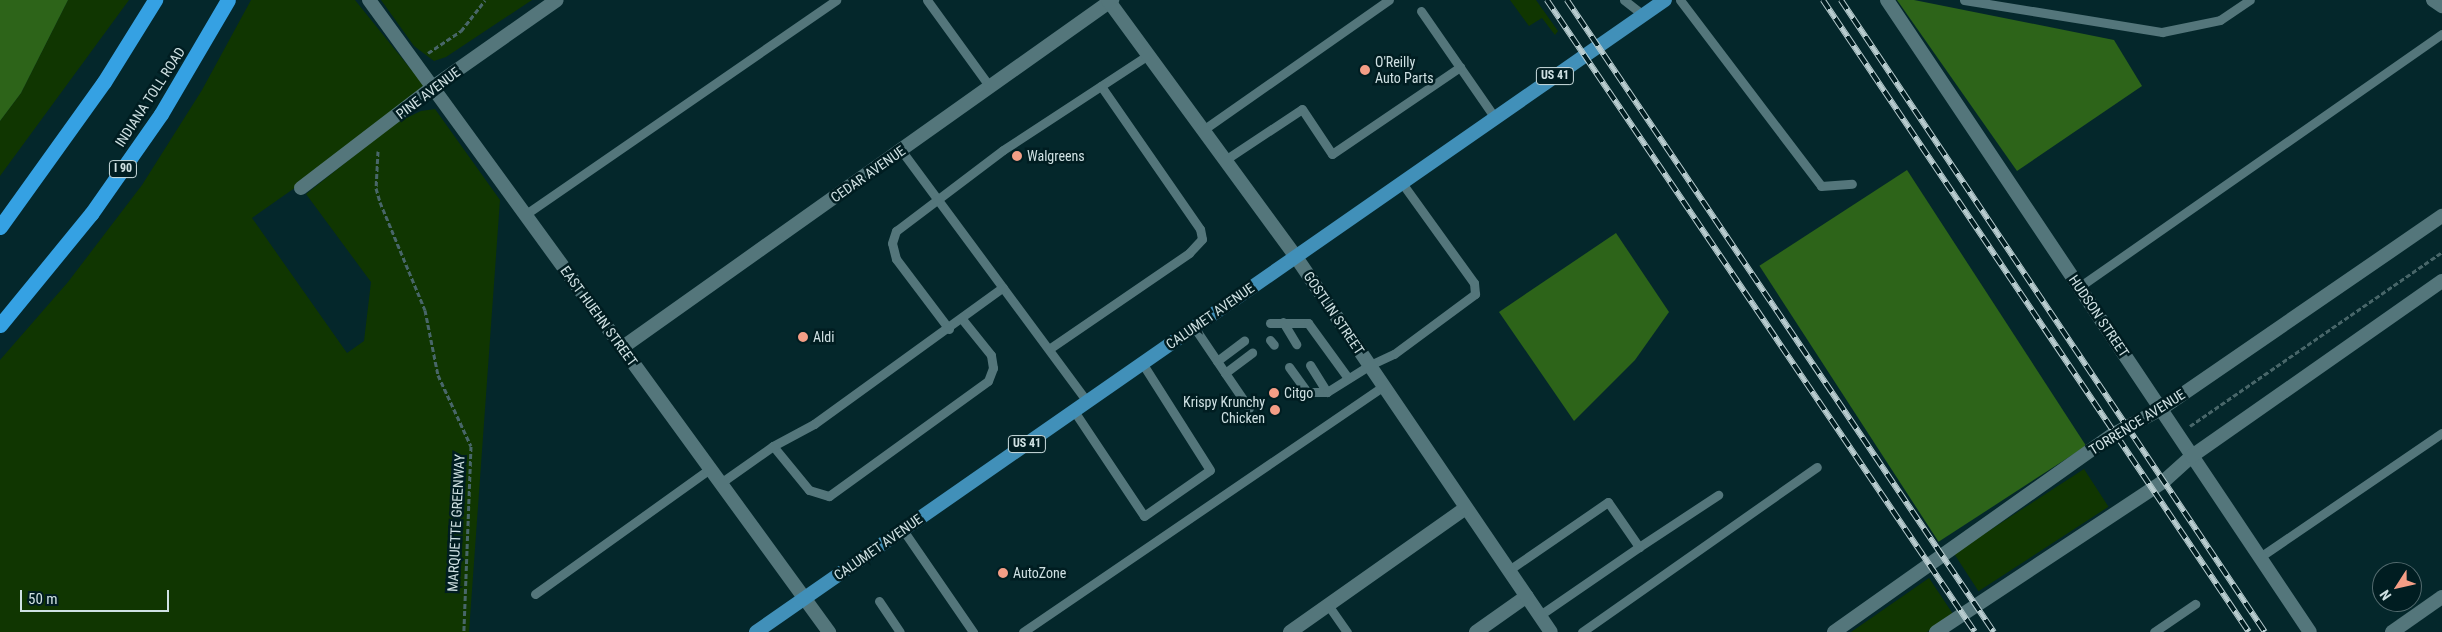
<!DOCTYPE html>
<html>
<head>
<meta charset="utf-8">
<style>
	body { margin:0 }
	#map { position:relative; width:2442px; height:632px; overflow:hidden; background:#04272b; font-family:"Roboto Condensed",sans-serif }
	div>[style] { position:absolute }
	.green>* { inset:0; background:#103601; transform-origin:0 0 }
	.forest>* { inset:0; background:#2d6419; transform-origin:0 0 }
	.path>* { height:3px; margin-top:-1.5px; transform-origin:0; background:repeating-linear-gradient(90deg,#486669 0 5px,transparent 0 7.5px) }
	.service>* { height:9px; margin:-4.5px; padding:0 4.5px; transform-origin:4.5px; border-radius:4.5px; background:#54767b }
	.minor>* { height:14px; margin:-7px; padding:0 7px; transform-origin:7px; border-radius:7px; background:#54767b }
	.tertiary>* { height:14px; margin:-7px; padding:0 7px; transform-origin:7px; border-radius:7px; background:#54767b }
	.secondary>* { height:14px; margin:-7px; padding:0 7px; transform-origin:7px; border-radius:7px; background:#54767b }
	.primary>* { height:14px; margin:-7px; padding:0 7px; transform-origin:7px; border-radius:7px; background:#4190b9 }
	.motorway>* { height:15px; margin:-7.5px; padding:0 7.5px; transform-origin:7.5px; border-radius:7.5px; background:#35a1e3 }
	.rail>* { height:5.5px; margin-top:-2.75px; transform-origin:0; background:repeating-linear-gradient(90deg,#001d21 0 11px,#b8cccf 0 22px); box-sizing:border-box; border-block:1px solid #b8cccf }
	.dots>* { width:14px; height:14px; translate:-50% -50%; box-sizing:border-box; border:2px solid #001d21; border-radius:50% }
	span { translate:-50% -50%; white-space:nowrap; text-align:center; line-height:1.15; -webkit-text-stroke:5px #001d21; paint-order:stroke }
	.shield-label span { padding:1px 4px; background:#001d21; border:1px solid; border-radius:4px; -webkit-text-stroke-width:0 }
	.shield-label { font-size:12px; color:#cfe1e3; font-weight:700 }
	.poi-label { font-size:14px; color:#cfe1e3 }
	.left { translate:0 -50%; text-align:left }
	.right { translate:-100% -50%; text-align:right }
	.street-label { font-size:14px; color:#cfe1e3 }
	.north { position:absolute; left:2372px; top:562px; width:50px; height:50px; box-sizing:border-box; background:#001d21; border:1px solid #536b6f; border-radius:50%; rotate:235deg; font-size:14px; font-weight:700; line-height:20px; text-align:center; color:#cfe1e3 }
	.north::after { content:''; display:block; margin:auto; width:18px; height:22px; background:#f49e86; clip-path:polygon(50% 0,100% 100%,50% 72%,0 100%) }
	.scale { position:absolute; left:20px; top:590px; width:149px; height:22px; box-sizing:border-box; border:2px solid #cfe1e3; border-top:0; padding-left:6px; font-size:15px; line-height:18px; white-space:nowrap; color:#cfe1e3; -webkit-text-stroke:4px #001d21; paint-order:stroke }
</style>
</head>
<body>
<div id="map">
	<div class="green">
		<i style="clip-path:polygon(68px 0,129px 0,0 176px,0 121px,21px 93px)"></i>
		<i style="clip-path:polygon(251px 0,355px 0,430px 93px,252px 218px,347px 353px,364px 341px,371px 282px,306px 194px,394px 124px,421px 111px,435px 109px,500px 200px,469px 632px,0 632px,0 360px,68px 282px,142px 185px,202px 90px)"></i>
		<i style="clip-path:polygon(381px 0,532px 0,446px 57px,434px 61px,414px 46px)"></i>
		<i style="clip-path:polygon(1510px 0,1536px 0,1558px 31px,1555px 35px,1542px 18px,1529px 26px)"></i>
		<i style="left:2084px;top:469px;width:45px;height:155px;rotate:57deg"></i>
		<i style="clip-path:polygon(1929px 578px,1953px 614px,1927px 632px,1851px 632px)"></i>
	</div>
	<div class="forest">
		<i style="clip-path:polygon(0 0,68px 0,21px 93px,0 121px)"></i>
		<i style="clip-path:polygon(1897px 0,1914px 0,2114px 40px,2142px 86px,2017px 171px)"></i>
		<i style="left:1907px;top:170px;width:329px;height:176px;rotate:57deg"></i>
		<i style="clip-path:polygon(1616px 233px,1669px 312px,1635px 360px,1574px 421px,1499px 312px)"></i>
	</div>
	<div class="path">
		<i style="left:428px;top:53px;width:40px;rotate:-34deg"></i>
		<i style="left:461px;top:31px;width:39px;rotate:-52deg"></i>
		<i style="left:378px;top:151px;width:37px;rotate:93deg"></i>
		<i style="left:376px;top:188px;width:15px;rotate:74deg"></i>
		<i style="left:380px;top:202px;width:117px;rotate:67.4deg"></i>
		<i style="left:425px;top:310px;width:66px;rotate:78.7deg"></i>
		<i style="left:438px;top:375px;width:78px;rotate:65.1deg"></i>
		<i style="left:471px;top:446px;width:186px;rotate:92.2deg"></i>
		<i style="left:2190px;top:426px;width:306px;rotate:-34.6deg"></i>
	</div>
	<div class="service">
		<i style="left:927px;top:0;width:107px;rotate:54.1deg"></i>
		<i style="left:1624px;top:0;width:24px;rotate:38deg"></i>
		<i style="left:1680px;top:0;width:233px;rotate:52.8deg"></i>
		<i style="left:1821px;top:186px;width:31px;rotate:-4deg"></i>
		<i style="left:1964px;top:0;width:201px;rotate:9.2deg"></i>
		<i style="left:2162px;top:32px;width:59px;rotate:-11.7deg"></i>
		<i style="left:2220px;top:20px;width:36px;rotate:-34deg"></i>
		<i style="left:1421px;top:11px;width:130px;rotate:55.3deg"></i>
		<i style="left:1203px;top:130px;width:227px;rotate:-35deg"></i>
		<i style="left:901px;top:150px;width:312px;rotate:53.5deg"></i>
		<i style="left:1225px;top:160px;width:92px;rotate:-33.5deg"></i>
		<i style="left:1302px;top:109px;width:54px;rotate:56.3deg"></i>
		<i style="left:1332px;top:154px;width:155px;rotate:-34.2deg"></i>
		<i style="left:526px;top:214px;width:377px;rotate:-34.6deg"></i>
		<i style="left:2079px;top:287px;width:442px;rotate:-34.9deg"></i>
		<i style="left:1283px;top:322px;width:26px;rotate:59deg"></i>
		<i style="left:1270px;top:323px;width:38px"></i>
		<i style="left:1308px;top:323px;width:68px;rotate:54deg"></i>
		<i style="left:1194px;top:327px;width:55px;rotate:56deg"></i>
		<i style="left:949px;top:329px;width:88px;rotate:-127.1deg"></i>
		<i style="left:896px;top:259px;width:16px;rotate:-104deg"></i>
		<i style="left:892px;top:243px;width:13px;rotate:-72deg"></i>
		<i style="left:896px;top:231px;width:134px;rotate:-37.1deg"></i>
		<i style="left:1003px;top:150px;width:173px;rotate:-33.2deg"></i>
		<i style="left:1270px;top:340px;width:6px;rotate:51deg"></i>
		<i style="left:1049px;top:349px;width:170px;rotate:-34.4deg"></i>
		<i style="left:1189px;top:253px;width:19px;rotate:-47deg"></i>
		<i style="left:1202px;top:239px;width:10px;rotate:-101deg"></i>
		<i style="left:1200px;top:229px;width:174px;rotate:-124.7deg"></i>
		<i style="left:1217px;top:361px;width:34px;rotate:-37deg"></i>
		<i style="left:1310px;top:365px;width:32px;rotate:58deg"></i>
		<i style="left:1289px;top:367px;width:31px;rotate:54deg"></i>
		<i style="left:1307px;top:392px;width:20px"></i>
		<i style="left:1327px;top:392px;width:51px;rotate:-32.1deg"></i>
		<i style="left:1370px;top:365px;width:26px;rotate:-25deg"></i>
		<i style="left:1394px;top:354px;width:101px;rotate:-36.5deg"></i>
		<i style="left:1475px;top:294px;width:11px;rotate:-95deg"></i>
		<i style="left:1474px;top:283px;width:123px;rotate:-125.8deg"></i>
		<i style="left:1249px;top:408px;width:42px;rotate:-124.4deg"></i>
		<i style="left:1225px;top:373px;width:34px;rotate:-37deg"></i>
		<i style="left:1074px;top:411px;width:126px;rotate:56.3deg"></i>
		<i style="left:1144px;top:516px;width:80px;rotate:-34.9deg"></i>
		<i style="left:1210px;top:470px;width:127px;rotate:-122.4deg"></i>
		<i style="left:773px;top:446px;width:57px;rotate:50.7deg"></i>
		<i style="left:809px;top:490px;width:21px;rotate:17deg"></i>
		<i style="left:829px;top:496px;width:196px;rotate:-35.9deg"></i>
		<i style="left:988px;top:381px;width:14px;rotate:-69deg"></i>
		<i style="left:993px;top:368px;width:13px;rotate:-99deg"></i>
		<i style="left:991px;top:355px;width:46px;rotate:-128.9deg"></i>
		<i style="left:722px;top:482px;width:62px;rotate:-35.2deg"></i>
		<i style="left:773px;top:446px;width:47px;rotate:-28.2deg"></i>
		<i style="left:814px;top:424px;width:233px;rotate:-35.9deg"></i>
		<i style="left:903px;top:530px;width:124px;rotate:55.5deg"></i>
		<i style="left:1639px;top:547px;width:95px;rotate:-33.4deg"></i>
		<i style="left:2260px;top:557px;width:220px;rotate:-34.3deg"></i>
		<i style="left:1509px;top:570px;width:120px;rotate:-34.5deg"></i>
		<i style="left:1608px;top:502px;width:55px;rotate:55.4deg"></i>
		<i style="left:1639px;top:547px;width:120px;rotate:145.5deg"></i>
		<i style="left:535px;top:594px;width:216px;rotate:-35.6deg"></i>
		<i style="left:879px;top:601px;width:37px;rotate:56deg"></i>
		<i style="left:1328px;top:605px;width:33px;rotate:55deg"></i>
		<i style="left:1023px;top:632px;width:437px;rotate:-34.3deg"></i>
		<i style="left:1582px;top:632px;width:287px;rotate:-35.1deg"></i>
		<i style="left:2154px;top:632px;width:50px;rotate:-34.3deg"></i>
	</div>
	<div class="minor">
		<i style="left:369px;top:0;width:782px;rotate:53.95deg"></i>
		<i style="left:1887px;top:0;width:760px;rotate:56.21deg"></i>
		<i style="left:301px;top:188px;width:166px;rotate:-37.4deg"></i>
		<i style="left:433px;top:87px;width:151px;rotate:-35.1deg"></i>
		<i style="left:623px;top:347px;width:600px;rotate:-35.36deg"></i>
		<i style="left:1290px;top:632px;width:215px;rotate:-35.2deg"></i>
		<i style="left:1476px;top:632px;width:62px;rotate:-35.2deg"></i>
		<i style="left:1834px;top:632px;width:343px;rotate:-35.3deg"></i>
		<i style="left:2114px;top:434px;width:53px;rotate:-28deg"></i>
		<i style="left:2161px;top:409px;width:341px;rotate:-34.5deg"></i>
		<i style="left:1936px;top:632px;width:272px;rotate:-33.5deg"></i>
		<i style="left:2163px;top:482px;width:39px;rotate:-42deg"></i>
		<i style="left:2192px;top:456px;width:305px;rotate:-35deg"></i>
		<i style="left:2392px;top:632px;width:61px;rotate:-35deg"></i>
	</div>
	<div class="tertiary">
		<i style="left:1108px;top:0;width:318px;rotate:53.8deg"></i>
	</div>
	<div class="secondary">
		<i style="left:2433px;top:0;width:11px;rotate:34deg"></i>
		<i style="left:1296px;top:257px;width:453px;rotate:55.8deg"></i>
	</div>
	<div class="primary">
		<i style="left:756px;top:632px;width:1107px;rotate:-34.81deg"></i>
	</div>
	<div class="motorway">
		<i style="left:0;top:227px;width:178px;rotate:-54.4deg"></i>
		<i style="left:104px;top:82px;width:97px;rotate:-58.1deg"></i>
		<i style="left:0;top:325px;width:144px;rotate:-50.7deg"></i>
		<i style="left:91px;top:214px;width:122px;rotate:-55deg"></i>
		<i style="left:161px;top:114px;width:132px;rotate:-59.6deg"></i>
	</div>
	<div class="rail">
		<i style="left:1547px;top:0;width:763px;rotate:55.89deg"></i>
		<i style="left:1567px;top:0;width:763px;rotate:55.96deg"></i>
		<i style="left:1823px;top:0;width:762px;rotate:56.02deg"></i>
		<i style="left:1841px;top:0;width:761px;rotate:56.14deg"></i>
	</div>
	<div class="dots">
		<i style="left:1365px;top:70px;background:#f49e86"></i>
		<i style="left:1017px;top:156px;background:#f49e86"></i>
		<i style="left:803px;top:337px;background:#f49e86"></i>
		<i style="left:1274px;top:393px;background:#f49e86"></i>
		<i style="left:1275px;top:410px;background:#f49e86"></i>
		<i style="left:1003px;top:573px;background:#f49e86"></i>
	</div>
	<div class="shield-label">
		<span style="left:1555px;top:76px">US 41</span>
		<span style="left:123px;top:169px">I 90</span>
		<span style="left:1027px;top:444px">US 41</span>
	</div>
	<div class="poi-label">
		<span class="left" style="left:1375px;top:70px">O'Reilly<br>Auto Parts</span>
		<span class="left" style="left:1027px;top:156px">Walgreens</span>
		<span class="left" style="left:813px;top:337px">Aldi</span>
		<span class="left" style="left:1284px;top:393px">Citgo</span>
		<span class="right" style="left:1265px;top:410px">Krispy Krunchy<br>Chicken</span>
		<span class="left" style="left:1013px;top:573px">AutoZone</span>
	</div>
	<div class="street-label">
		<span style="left:428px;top:93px;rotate:-37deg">PINE AVENUE</span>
		<span style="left:150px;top:97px;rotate:-57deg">INDIANA TOLL ROAD</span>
		<span style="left:868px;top:174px;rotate:-35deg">CEDAR AVENUE</span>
		<span style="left:1334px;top:313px;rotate:56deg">GOSTLIN STREET</span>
		<span style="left:599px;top:316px;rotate:54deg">EAST HUEHN STREET</span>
		<span style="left:1210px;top:316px;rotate:-35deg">CALUMET AVENUE</span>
		<span style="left:2099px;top:316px;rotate:56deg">HUDSON STREET</span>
		<span style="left:2137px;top:422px;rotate:-32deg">TORRENCE AVENUE</span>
		<span style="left:456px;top:523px;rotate:-87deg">MARQUETTE GREENWAY</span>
		<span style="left:878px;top:547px;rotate:-35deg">CALUMET AVENUE</span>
	</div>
	<div class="north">N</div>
	<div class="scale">50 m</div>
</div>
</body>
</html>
